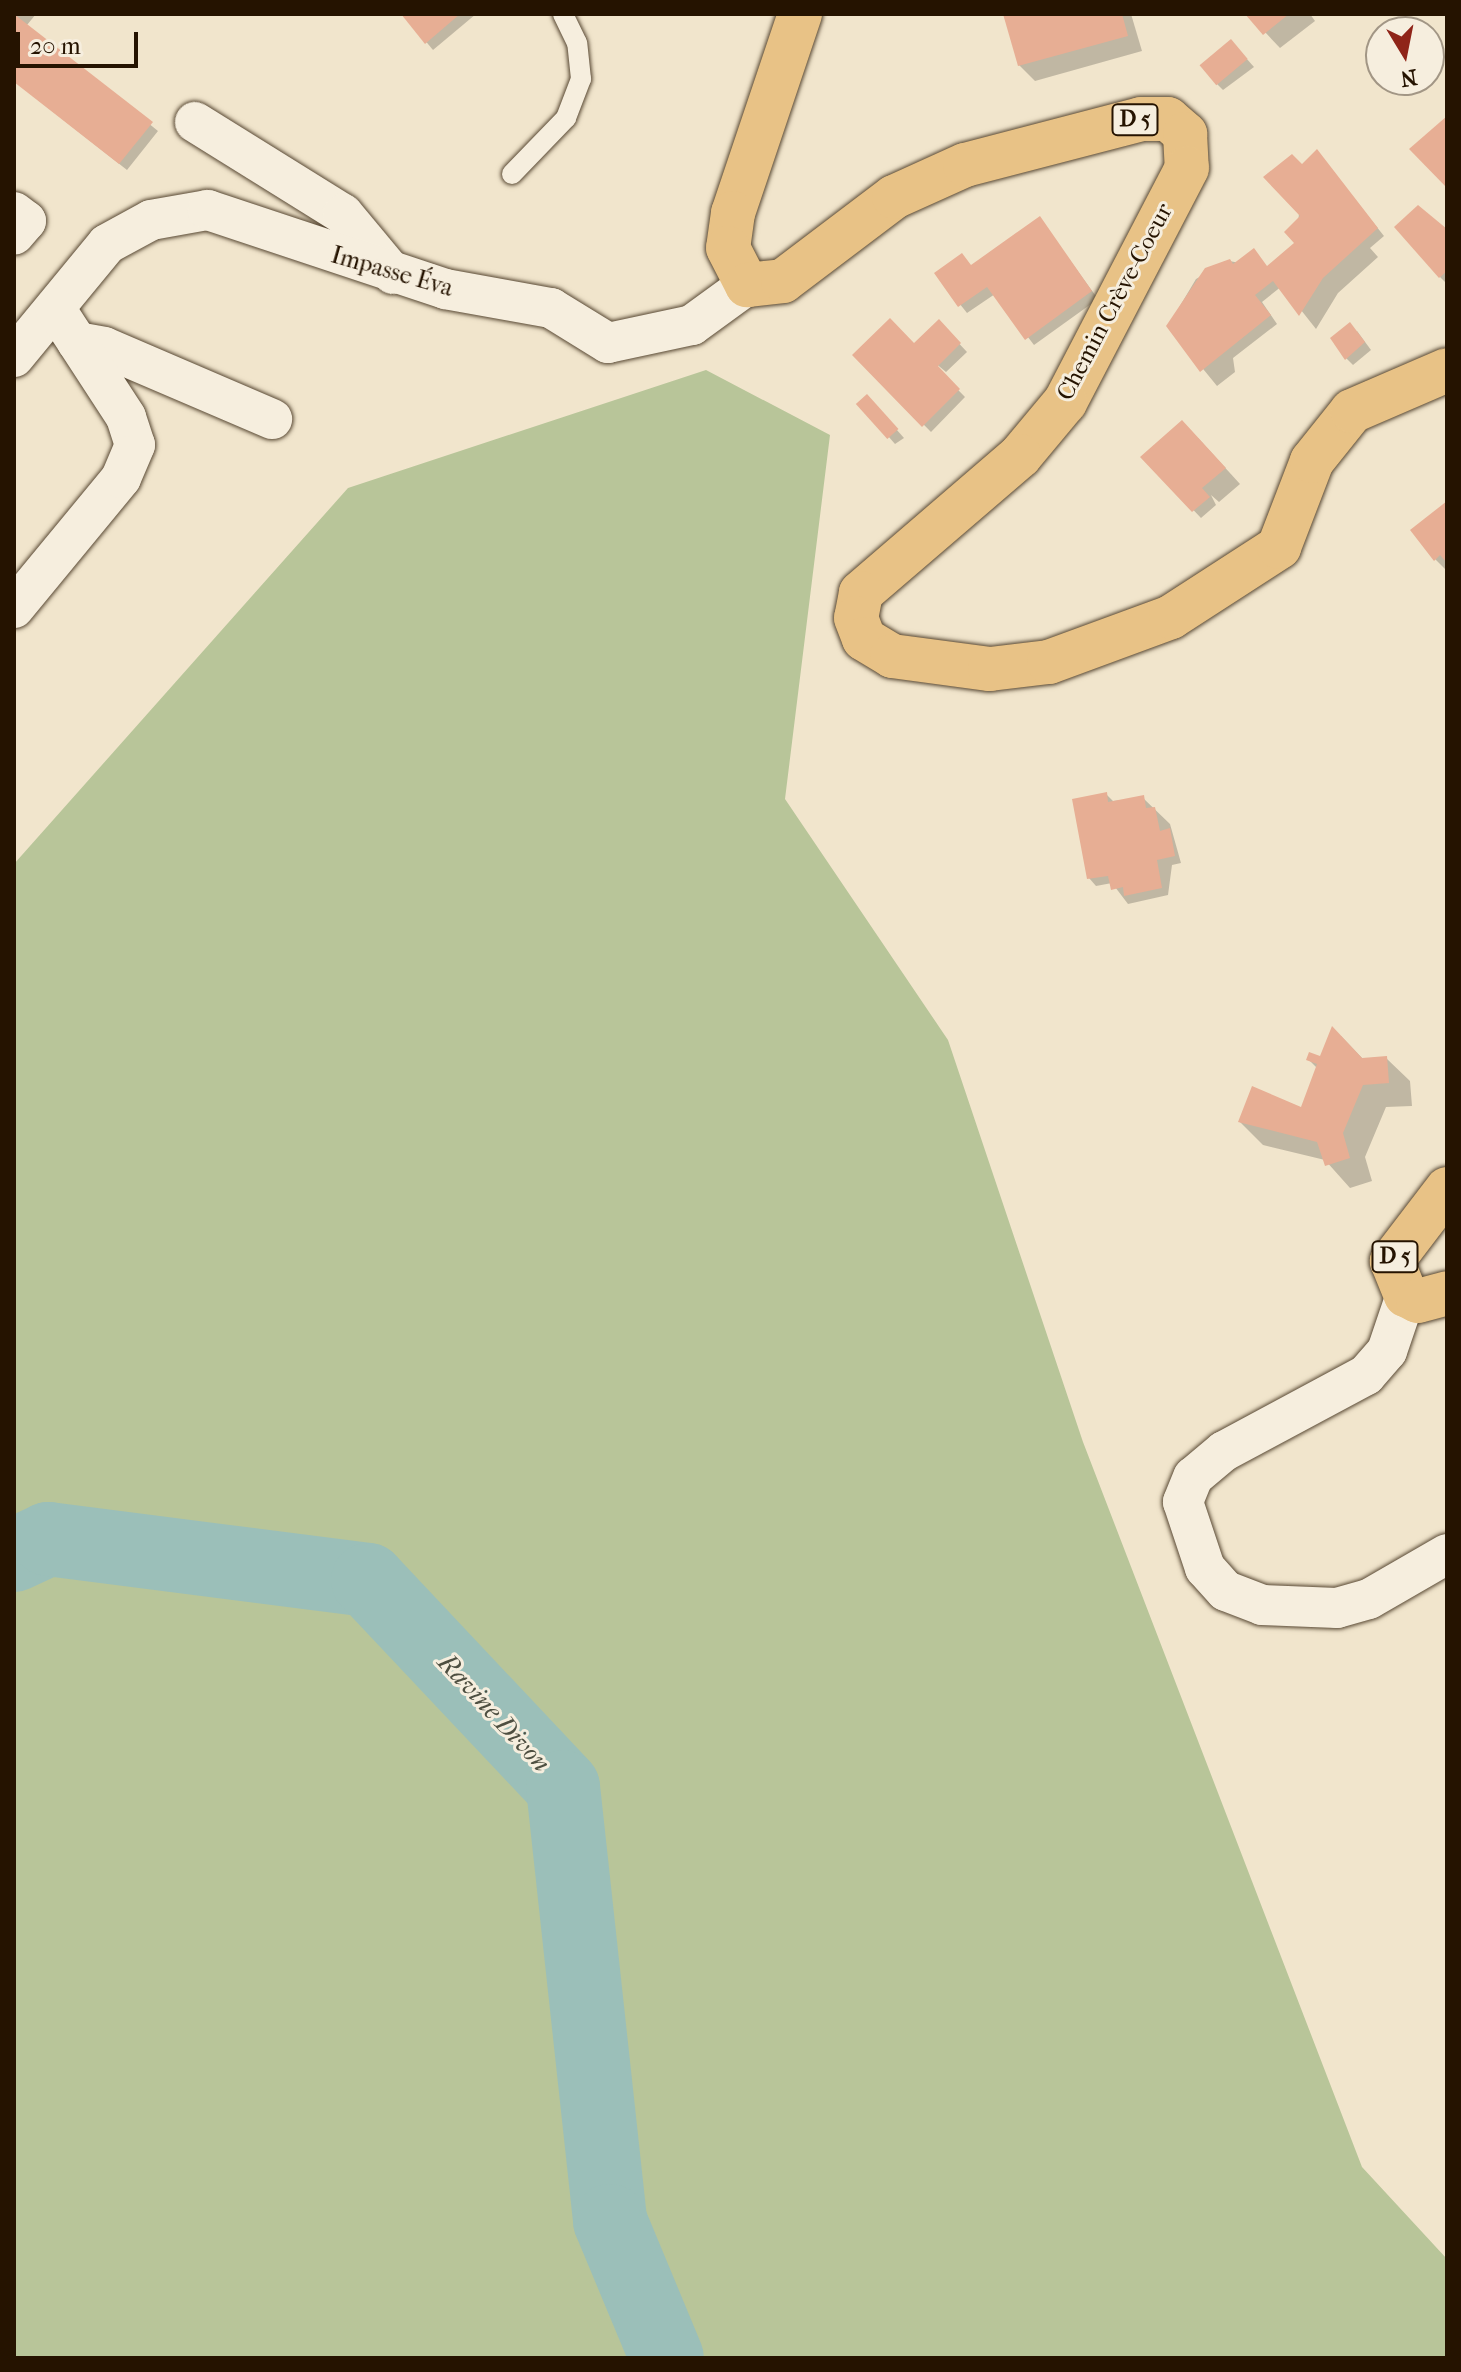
<!DOCTYPE html>
<html>
<head>
<meta charset="utf-8">
<style>
	body { margin:0 }
	#map { position:relative; width:1461px; height:2372px; overflow:hidden; background:#f1e5cc; font-family:"IM FELL French Canon",serif }
	div>[style] { position:absolute }
	.green>* { inset:0; background:#b8c599 }
	.shadow>* { inset:0; background:#0003 }
	.river>* { height:74px; margin:-37px; padding:0 37px; transform-origin:37px; border-radius:37px; background:#9bbfb9 }
	.building>* { inset:0; background:#e7ae94; transform-origin:0 0 }
	.roads { filter:drop-shadow(0 0 2px #584833) drop-shadow(0 0 2px #584833) }
	.service>* { height:20px; margin:-10px; padding:0 10px; transform-origin:10px; border-radius:10px; background:#f6eede }
	.minor>* { height:40px; margin:-20px; padding:0 20px; transform-origin:20px; border-radius:20px; background:#f6eede }
	.primary>* { height:44px; margin:-22px; padding:0 22px; transform-origin:22px; border-radius:22px; background:#e8c286 }
	span { translate:-50% -50%; white-space:nowrap; text-align:center; line-height:1.15; -webkit-text-stroke:6px #f6eede; paint-order:stroke }
	.shield-label span { padding:2px 6px; background:#f6eede; border:2px solid; border-radius:6px; -webkit-text-stroke-width:0 }
	.shield-label { font-size:22px; color:#251300; font-weight:700 }
	.street-label { font-size:24px; color:#251300 }
	.water-label { font-size:26px; color:#4e4f41; font-style:italic }
	.frame { position:absolute; inset:0; border:16px solid #251300; pointer-events:none }
	.north { position:absolute; left:1365px; top:16px; width:80px; height:80px; box-sizing:border-box; background:#f6eede; border:2px solid #a29685; border-radius:50%; rotate:170deg; font-size:22px; font-weight:700; line-height:32px; text-align:center; color:#251300 }
	.north::after { content:''; display:block; margin:auto; width:28px; height:36px; background:#8f2418; clip-path:polygon(50% 0,100% 100%,50% 72%,0 100%) }
	.scale { position:absolute; left:16px; top:32px; width:122px; height:36px; box-sizing:border-box; border:4px solid #251300; border-top:0; padding-left:10px; font-size:24px; line-height:28px; white-space:nowrap; color:#251300; -webkit-text-stroke:6px #f6eede; paint-order:stroke }
</style>
</head>
<body>
<div id="map">
	<div class="green">
		<i style="clip-path:polygon(706px 370px,830px 435px,785px 799px,948px 1040px,1083px 1442px,1362px 2167px,1447px 2259px,1447px 2358px,14px 2358px,14px 864px,348px 488px)"></i>
	</div>
	<div class="shadow">
		<i style="clip-path:polygon(14px 14px,36px 14px,27px 25px,158px 131px,127px 170px,14px 81px)"></i>
		<i style="clip-path:polygon(403px 14px,476px 14px,433px 50px)"></i>
		<i style="clip-path:polygon(1005px 14px,1131px 14px,1142px 51px,1035px 81px,1019px 65px)"></i>
		<i style="clip-path:polygon(1248px 14px,1310px 14px,1315px 21px,1280px 48px)"></i>
		<i style="clip-path:polygon(1238px 49px,1254px 67px,1223px 90px,1216px 83px)"></i>
		<i style="clip-path:polygon(1317px 152px,1384px 236px,1370px 248px,1378px 257px,1338px 293px,1316px 329px,1282px 286px,1262px 302px,1277px 324px,1233px 358px,1235px 372px,1217px 386px,1168px 326px,1196px 279px,1229px 261px,1268px 268px,1297px 243px,1302px 166px)"></i>
		<i style="clip-path:polygon(1040px 219px,1098px 299px,1034px 345px,995px 294px,967px 313px,936px 274px,972px 267px)"></i>
		<i style="clip-path:polygon(1447px 232px,1447px 284px,1440px 277px)"></i>
		<i style="clip-path:polygon(939px 322px,967px 352px,946px 372px,916px 347px,965px 397px,931px 432px,855px 355px,914px 345px)"></i>
		<i style="clip-path:polygon(1357px 331px,1371px 350px,1353px 365px,1346px 358px)"></i>
		<i style="clip-path:polygon(874px 404px,904px 438px,895px 444px,888px 436px)"></i>
		<i style="clip-path:polygon(1198px 438px,1240px 484px,1219px 502px,1211px 495px,1216px 505px,1201px 518px,1143px 457px)"></i>
		<i style="clip-path:polygon(1447px 503px,1447px 571px,1435px 559px)"></i>
		<i style="clip-path:polygon(1106px 794px,1113px 801px,1143px 798px,1170px 824px,1181px 863px,1172px 865px,1168px 895px,1128px 904px,1112px 883px,1096px 886px,1089px 878px)"></i>
		<i style="clip-path:polygon(1341px 1036px,1364px 1060px,1386px 1058px,1410px 1081px,1412px 1106px,1386px 1107px,1365px 1157px,1372px 1181px,1350px 1188px,1325px 1160px,1263px 1145px,1240px 1122px,1302px 1109px,1317px 1068px,1309px 1060px,1330px 1062px)"></i>
	</div>
	<div class="river">
		<i style="left:14px;top:1555px;width:38px;rotate:-25deg"></i>
		<i style="left:48px;top:1539px;width:323px;rotate:7.3deg"></i>
		<i style="left:368px;top:1580px;width:284px;rotate:46.7deg"></i>
		<i style="left:563px;top:1787px;width:437px;rotate:83.8deg"></i>
		<i style="left:610px;top:2221px;width:148px;rotate:67.4deg"></i>
	</div>
	<div class="building">
		<i style="clip-path:polygon(14px 14px,153px 122px,119px 164px,14px 82px)"></i>
		<i style="clip-path:polygon(401px 14px,460px 14px,425px 44px)"></i>
		<i style="clip-path:polygon(1003px 14px,1122px 14px,1128px 36px,1018px 66px)"></i>
		<i style="clip-path:polygon(1245px 14px,1289px 14px,1263px 35px)"></i>
		<i style="left:1231px;top:39px;width:26px;height:41px;rotate:50deg"></i>
		<i style="clip-path:polygon(1447px 116px,1447px 188px,1409px 149px)"></i>
		<i style="clip-path:polygon(1317px 149px,1378px 228px,1323px 278px,1299px 316px,1273px 281px,1255px 295px,1271px 315px,1200px 372px,1166px 326px,1205px 268px,1230px 259px,1233px 264px,1254px 248px,1267px 266px,1294px 243px,1284px 232px,1300px 216px,1263px 177px,1292px 154px,1302px 164px)"></i>
		<i style="clip-path:polygon(1418px 205px,1447px 229px,1447px 271px,1439px 278px,1394px 227px)"></i>
		<i style="clip-path:polygon(1040px 216px,1092px 291px,1025px 340px,987px 287px,958px 307px,934px 273px,962px 253px,971px 265px)"></i>
		<i style="clip-path:polygon(890px 318px,914px 343px,939px 319px,961px 343px,938px 366px,960px 389px,922px 427px,852px 355px)"></i>
		<i style="clip-path:polygon(1350px 322px,1365px 342px,1345px 360px,1330px 338px)"></i>
		<i style="left:867px;top:394px;width:47px;height:15px;rotate:48deg"></i>
		<i style="clip-path:polygon(1182px 420px,1226px 468px,1202px 488px,1210px 497px,1192px 512px,1140px 457px)"></i>
		<i style="clip-path:polygon(1447px 501px,1447px 563px,1440px 555px,1434px 561px,1410px 530px)"></i>
		<i style="clip-path:polygon(1107px 792px,1108px 802px,1144px 795px,1146px 808px,1155px 807px,1160px 831px,1170px 828px,1175px 856px,1157px 860px,1162px 888px,1124px 896px,1123px 887px,1111px 890px,1108px 876px,1087px 879px,1072px 799px)"></i>
		<i style="clip-path:polygon(1332px 1026px,1362px 1058px,1387px 1056px,1389px 1083px,1363px 1085px,1343px 1133px,1350px 1158px,1325px 1166px,1317px 1142px,1238px 1122px,1252px 1086px,1301px 1107px,1317px 1064px,1306px 1060px,1309px 1052px,1320px 1056px)"></i>
	</div>
	<div class="roads">
		<div class="service">
			<i style="left:512px;top:174px;width:78px;rotate:-46deg"></i>
			<i style="left:566px;top:118px;width:42px;rotate:-69deg"></i>
			<i style="left:581px;top:79px;width:36px;rotate:-96deg"></i>
			<i style="left:577px;top:43px;width:32px;rotate:-116deg"></i>
		</div>
		<div class="minor">
			<i style="left:195px;top:122px;width:174px;rotate:31.9deg"></i>
			<i style="left:343px;top:214px;width:78px;rotate:50.2deg"></i>
			<i style="left:14px;top:212px;width:15px;rotate:37deg"></i>
			<i style="left:26px;top:221px;width:18px;rotate:131deg"></i>
			<i style="left:77px;top:342px;width:27px;rotate:10deg"></i>
			<i style="left:104px;top:347px;width:183px;rotate:23.2deg"></i>
			<i style="left:14px;top:357px;width:146px;rotate:-50.5deg"></i>
			<i style="left:107px;top:244px;width:50px;rotate:-28.6deg"></i>
			<i style="left:151px;top:220px;width:58px;rotate:-10deg"></i>
			<i style="left:208px;top:210px;width:250px;rotate:18.4deg"></i>
			<i style="left:445px;top:289px;width:108px;rotate:10.2deg"></i>
			<i style="left:551px;top:308px;width:67px;rotate:31.6deg"></i>
			<i style="left:608px;top:343px;width:86px;rotate:-12.1deg"></i>
			<i style="left:692px;top:325px;width:68px;rotate:-36deg"></i>
			<i style="left:14px;top:608px;width:168px;rotate:-50.5deg"></i>
			<i style="left:121px;top:478px;width:36px;rotate:-67deg"></i>
			<i style="left:135px;top:445px;width:29px;rotate:-108deg"></i>
			<i style="left:126px;top:417px;width:130px;rotate:-123.1deg"></i>
			<i style="left:1406px;top:1295px;width:59px;rotate:108.7deg"></i>
			<i style="left:1387px;top:1351px;width:32px;rotate:131deg"></i>
			<i style="left:1366px;top:1375px;width:161px;rotate:151.8deg"></i>
			<i style="left:1224px;top:1451px;width:40px;rotate:140deg"></i>
			<i style="left:1193px;top:1477px;width:27px;rotate:112deg"></i>
			<i style="left:1183px;top:1502px;width:70px;rotate:71.6deg"></i>
			<i style="left:1205px;top:1568px;width:31px;rotate:48deg"></i>
			<i style="left:1226px;top:1591px;width:39px;rotate:21deg"></i>
			<i style="left:1262px;top:1605px;width:75px;rotate:2.3deg"></i>
			<i style="left:1337px;top:1608px;width:33px;rotate:-16deg"></i>
			<i style="left:1369px;top:1599px;width:90px;rotate:-30deg"></i>
		</div>
		<div class="primary">
			<i style="left:800px;top:14px;width:210px;rotate:108.6deg"></i>
			<i style="left:733px;top:213px;width:35px;rotate:98deg"></i>
			<i style="left:728px;top:248px;width:42px;rotate:62.8deg"></i>
			<i style="left:747px;top:285px;width:36px;rotate:-6deg"></i>
			<i style="left:783px;top:281px;width:139px;rotate:-37.1deg"></i>
			<i style="left:894px;top:197px;width:78px;rotate:-24.3deg"></i>
			<i style="left:965px;top:165px;width:182px;rotate:-14.6deg"></i>
			<i style="left:1141px;top:119px;width:27px"></i>
			<i style="left:1168px;top:119px;width:23px;rotate:41deg"></i>
			<i style="left:1185px;top:134px;width:34px;rotate:87deg"></i>
			<i style="left:1187px;top:168px;width:264px;rotate:117.5deg"></i>
			<i style="left:1065px;top:402px;width:70px;rotate:129.8deg"></i>
			<i style="left:1020px;top:456px;width:210px;rotate:139.3deg"></i>
			<i style="left:861px;top:593px;width:25px;rotate:101deg"></i>
			<i style="left:856px;top:618px;width:22px;rotate:69deg"></i>
			<i style="left:864px;top:639px;width:33px;rotate:31deg"></i>
			<i style="left:892px;top:656px;width:99px;rotate:7.6deg"></i>
			<i style="left:990px;top:669px;width:59px;rotate:-6.8deg"></i>
			<i style="left:1049px;top:662px;width:130px;rotate:-20.2deg"></i>
			<i style="left:1171px;top:617px;width:129px;rotate:-32.9deg"></i>
			<i style="left:1279px;top:547px;width:92px;rotate:-69deg"></i>
			<i style="left:1312px;top:461px;width:64px;rotate:-51.3deg"></i>
			<i style="left:1352px;top:411px;width:103px;rotate:-23.3deg"></i>
			<i style="left:1447px;top:1189px;width:91px;rotate:127.4deg"></i>
			<i style="left:1392px;top:1261px;width:37px;rotate:68deg"></i>
			<i style="left:1406px;top:1295px;width:13px;rotate:27deg"></i>
			<i style="left:1418px;top:1301px;width:30px;rotate:-15deg"></i>
		</div>
	</div>
	<div class="shield-label">
		<span style="left:1135px;top:120px">D 5</span>
		<span style="left:1395px;top:1257px">D 5</span>
	</div>
	<div class="street-label">
		<span style="left:392px;top:272px;rotate:16deg">Impasse Éva</span>
		<span style="left:1115px;top:302px;rotate:-62deg">Chemin Crève-Coeur</span>
	</div>
	<div class="water-label">
		<span style="left:494px;top:1713px;rotate:47deg">Ravine Divon</span>
	</div>
	<div class="frame"></div>
	<div class="north">N</div>
	<div class="scale">20 m</div>
</div>
</body>
</html>
